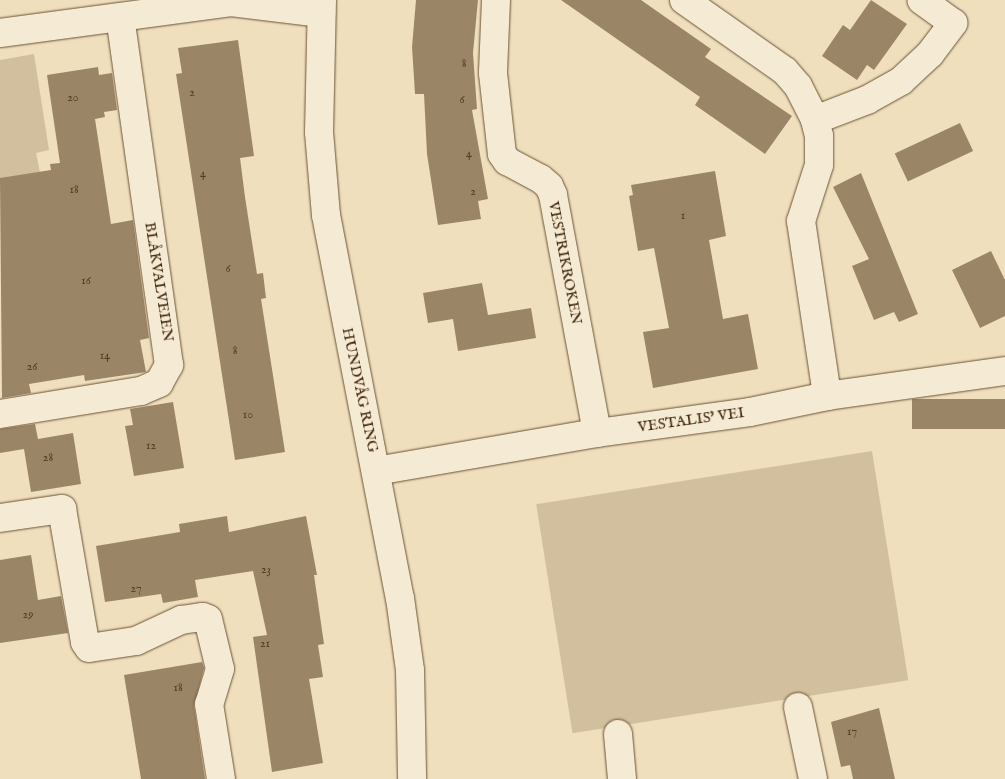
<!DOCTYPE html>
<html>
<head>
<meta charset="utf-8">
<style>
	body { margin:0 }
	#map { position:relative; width:1005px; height:779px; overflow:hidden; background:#f0dfbc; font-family:"IM FELL English",serif }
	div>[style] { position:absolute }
	.green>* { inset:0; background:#d2bf9e; transform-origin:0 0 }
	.building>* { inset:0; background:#9b8567; transform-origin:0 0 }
	.roads { filter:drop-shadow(0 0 1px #6a5336) drop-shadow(0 0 1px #6a5336) }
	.minor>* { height:28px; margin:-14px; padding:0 14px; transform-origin:14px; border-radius:14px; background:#f5ead3 }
	.secondary>* { height:28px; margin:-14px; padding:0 14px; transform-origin:14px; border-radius:14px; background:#f5ead3 }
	span { translate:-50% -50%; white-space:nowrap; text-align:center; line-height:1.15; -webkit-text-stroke:4px #f5ead3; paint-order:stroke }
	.number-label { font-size:12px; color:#553c21 }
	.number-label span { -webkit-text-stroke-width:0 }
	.street-label { font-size:15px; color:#3e240a }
</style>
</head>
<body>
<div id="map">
	<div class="green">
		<i style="clip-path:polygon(34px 54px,49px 150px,36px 153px,43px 187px,0 191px,0 60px)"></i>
		<i style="left:872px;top:451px;width:232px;height:340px;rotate:81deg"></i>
	</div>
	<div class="building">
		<i style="clip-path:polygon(416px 0,478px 0,473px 53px,477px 109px,472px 110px,488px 199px,478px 201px,481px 219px,438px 225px,427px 154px,424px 94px,415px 94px,412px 47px)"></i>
		<i style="clip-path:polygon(561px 0,641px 0,711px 49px,705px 57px,792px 116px,765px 154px,695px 105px,700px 97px)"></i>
		<i style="clip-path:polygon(871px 0,907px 24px,874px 70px,867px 65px,857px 80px,822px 56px,843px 25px,850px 30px)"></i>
		<i style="clip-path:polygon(238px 40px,254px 156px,240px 158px,245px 197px,257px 274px,263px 273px,266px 298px,261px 299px,285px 452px,235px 460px,176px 74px,182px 73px,178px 48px)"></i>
		<i style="clip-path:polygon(98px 67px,99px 75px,112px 73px,117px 110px,104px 112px,105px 117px,95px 119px,111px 224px,133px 220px,149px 338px,140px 340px,146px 372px,85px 381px,84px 375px,29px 384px,31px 393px,2px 398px,0 178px,51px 170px,50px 164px,60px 163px,47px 75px)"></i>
		<i style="left:960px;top:123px;width:31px;height:72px;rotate:65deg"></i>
		<i style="clip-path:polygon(715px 171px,726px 236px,709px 240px,723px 319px,748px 314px,758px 369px,653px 388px,643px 332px,669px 328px,654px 248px,638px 251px,629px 196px,633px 195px,631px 185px)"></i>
		<i style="clip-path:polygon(861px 173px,918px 314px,899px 322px,894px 312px,874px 320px,852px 266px,869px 259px,833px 187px)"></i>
		<i style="clip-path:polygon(991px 251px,1005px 280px,1005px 316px,980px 328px,952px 270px)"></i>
		<i style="clip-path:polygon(482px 283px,488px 315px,531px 308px,536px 338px,458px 351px,453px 319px,428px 323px,423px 293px)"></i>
		<i style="left:1005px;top:399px;width:30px;height:93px;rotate:90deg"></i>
		<i style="clip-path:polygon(173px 402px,184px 468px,134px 476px,125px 426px,133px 425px,130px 409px)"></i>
		<i style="clip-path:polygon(35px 424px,38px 439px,73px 433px,81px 484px,31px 492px,24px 449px,0 453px,0 429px)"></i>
		<i style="clip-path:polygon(227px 516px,229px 532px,306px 516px,317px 575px,314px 575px,324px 644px,318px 645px,323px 677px,309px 679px,323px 763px,272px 772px,253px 637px,267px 635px,253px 571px,195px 580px,198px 597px,163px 603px,161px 594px,105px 602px,96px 546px,180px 532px,179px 524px)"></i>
		<i style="clip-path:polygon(31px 555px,38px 600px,61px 596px,68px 633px,0 643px,0 560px)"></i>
		<i style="clip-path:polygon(202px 662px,204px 668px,194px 706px,205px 779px,141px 779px,124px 675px)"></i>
		<i style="clip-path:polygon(879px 708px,895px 779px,853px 779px,850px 765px,841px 767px,831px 722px)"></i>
	</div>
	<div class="roads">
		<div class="minor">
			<i style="left:496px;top:0;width:73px;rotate:92.4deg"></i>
			<i style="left:493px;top:73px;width:81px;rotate:83.7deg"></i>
			<i style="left:502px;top:154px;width:9px;rotate:54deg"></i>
			<i style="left:507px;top:161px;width:38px;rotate:28deg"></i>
			<i style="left:541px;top:179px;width:11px;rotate:41deg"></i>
			<i style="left:549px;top:186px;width:10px;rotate:66deg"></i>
			<i style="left:553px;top:195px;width:242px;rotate:79.5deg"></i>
			<i style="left:684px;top:0;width:123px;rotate:35.1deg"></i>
			<i style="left:785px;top:71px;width:20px;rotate:49deg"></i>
			<i style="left:798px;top:86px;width:38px;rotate:63deg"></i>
			<i style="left:815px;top:120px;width:16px;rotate:76deg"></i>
			<i style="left:819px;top:136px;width:29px;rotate:90deg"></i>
			<i style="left:819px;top:165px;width:59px;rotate:107.8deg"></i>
			<i style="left:801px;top:221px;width:177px;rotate:81.5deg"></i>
			<i style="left:0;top:33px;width:233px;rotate:-7.6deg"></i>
			<i style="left:231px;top:2px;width:91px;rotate:7deg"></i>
			<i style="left:815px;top:120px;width:56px;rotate:-21deg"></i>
			<i style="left:867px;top:100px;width:39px;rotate:-29deg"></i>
			<i style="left:901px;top:81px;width:40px;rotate:-43deg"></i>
			<i style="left:930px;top:54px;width:39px;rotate:-53deg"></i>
			<i style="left:953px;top:23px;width:39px;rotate:-144deg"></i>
			<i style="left:0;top:414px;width:143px;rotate:-9.3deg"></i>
			<i style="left:141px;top:391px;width:20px;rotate:-24deg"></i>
			<i style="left:159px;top:383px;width:21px;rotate:-61deg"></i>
			<i style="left:169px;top:365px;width:351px;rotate:-98deg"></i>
			<i style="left:376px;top:471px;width:224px;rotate:-9.8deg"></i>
			<i style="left:597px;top:433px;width:154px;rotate:-7.8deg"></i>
			<i style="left:750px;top:412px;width:79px;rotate:-11.7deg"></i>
			<i style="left:827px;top:396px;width:180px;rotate:-8deg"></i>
			<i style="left:0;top:518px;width:63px;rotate:-8.3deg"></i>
			<i style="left:62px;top:509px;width:135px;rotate:80.2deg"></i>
			<i style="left:85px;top:642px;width:7px;rotate:56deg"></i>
			<i style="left:89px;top:648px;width:48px;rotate:-8.5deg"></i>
			<i style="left:136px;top:641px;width:50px;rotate:-25deg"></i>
			<i style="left:181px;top:620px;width:22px;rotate:-8deg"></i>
			<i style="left:203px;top:617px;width:5px;rotate:22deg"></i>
			<i style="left:208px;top:619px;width:51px;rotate:76.5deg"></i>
			<i style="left:220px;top:669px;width:37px;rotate:107deg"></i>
			<i style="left:209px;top:704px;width:76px;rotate:80.9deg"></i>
			<i style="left:798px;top:707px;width:74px;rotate:78.2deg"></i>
			<i style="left:618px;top:734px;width:45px;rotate:84.9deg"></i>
		</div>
		<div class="secondary">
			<i style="left:322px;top:0;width:132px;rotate:91.3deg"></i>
			<i style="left:319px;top:132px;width:83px;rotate:85.2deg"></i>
			<i style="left:326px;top:215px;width:390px;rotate:79.1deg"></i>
			<i style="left:400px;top:598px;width:73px;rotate:82.1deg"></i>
			<i style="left:410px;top:670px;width:109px;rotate:88.9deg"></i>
		</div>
	</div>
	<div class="number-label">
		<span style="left:464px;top:64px">8</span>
		<span style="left:192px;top:93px">2</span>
		<span style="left:73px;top:98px">20</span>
		<span style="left:462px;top:100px">6</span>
		<span style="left:469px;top:154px">4</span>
		<span style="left:203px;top:174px">4</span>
		<span style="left:74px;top:190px">18</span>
		<span style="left:473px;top:192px">2</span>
		<span style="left:683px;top:216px">1</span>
		<span style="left:228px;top:269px">6</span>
		<span style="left:86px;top:281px">16</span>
		<span style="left:235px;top:351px">8</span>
		<span style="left:105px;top:356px">14</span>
		<span style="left:32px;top:367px">26</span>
		<span style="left:248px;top:415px">10</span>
		<span style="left:151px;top:446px">12</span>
		<span style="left:48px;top:458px">28</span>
		<span style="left:266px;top:570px">23</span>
		<span style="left:136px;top:589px">27</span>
		<span style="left:28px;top:615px">29</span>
		<span style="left:265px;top:644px">21</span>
		<span style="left:178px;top:688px">18</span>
		<span style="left:852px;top:732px">17</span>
	</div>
	<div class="street-label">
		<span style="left:565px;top:263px;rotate:79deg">VESTRIKROKEN</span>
		<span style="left:159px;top:282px;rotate:81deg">BLÅKVALVEIEN</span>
		<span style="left:360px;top:390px;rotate:78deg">HUNDVÅG RING</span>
		<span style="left:691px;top:420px;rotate:-8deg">VESTALIS' VEI</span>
	</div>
</div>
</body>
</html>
